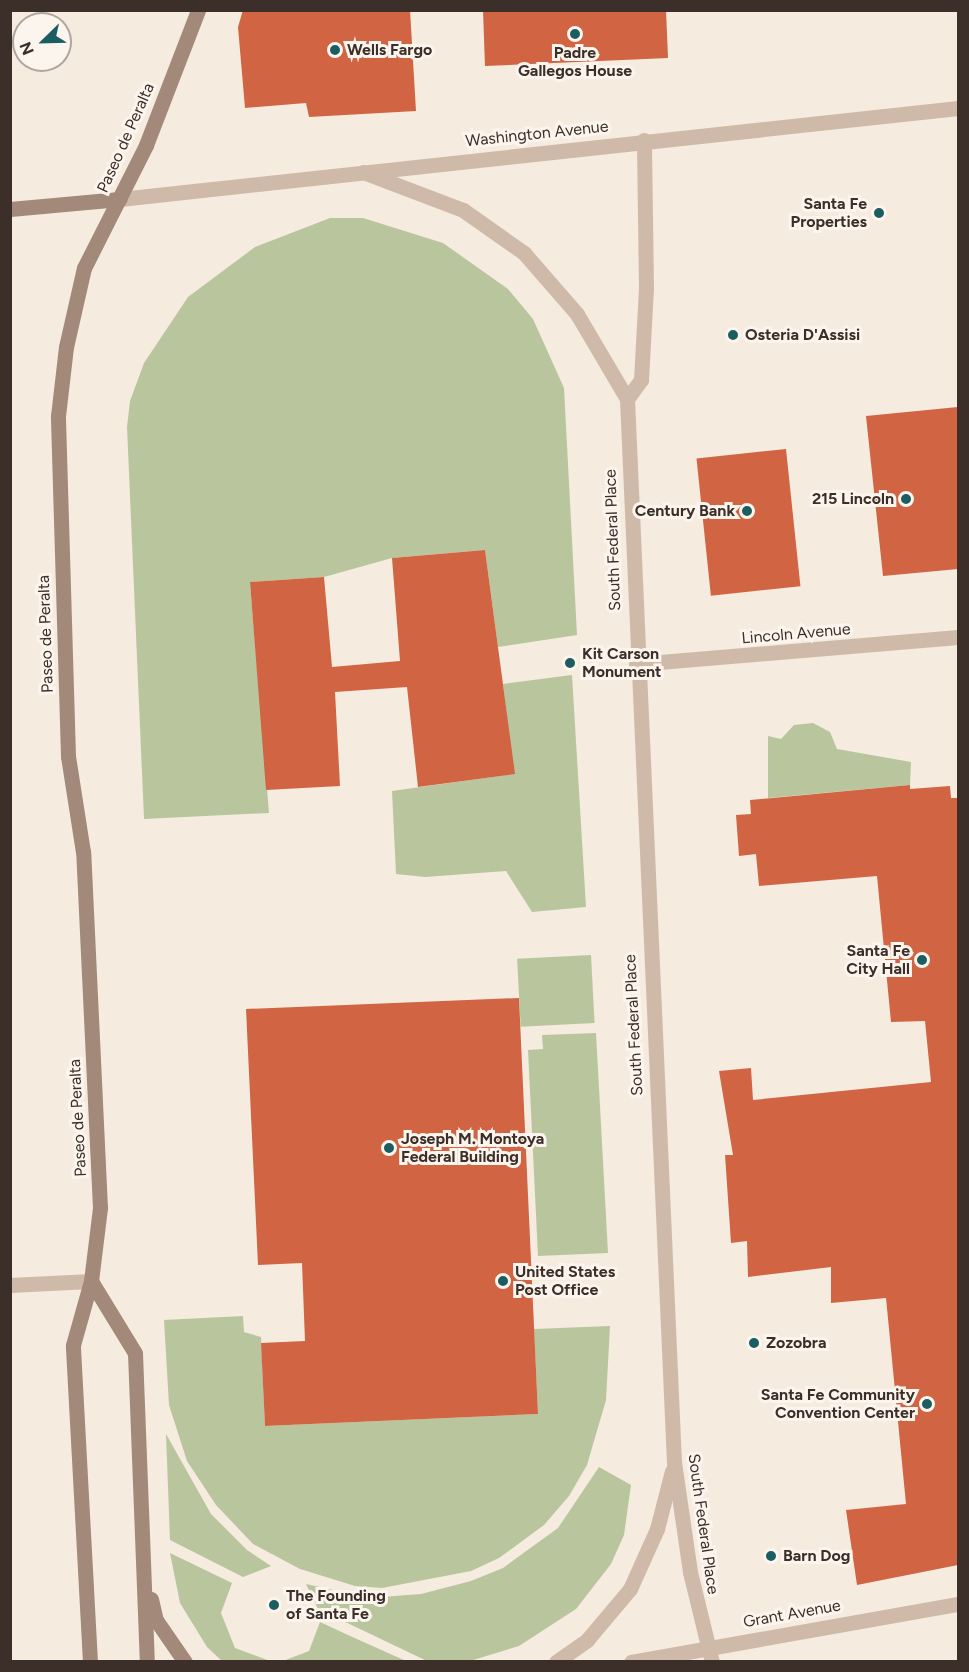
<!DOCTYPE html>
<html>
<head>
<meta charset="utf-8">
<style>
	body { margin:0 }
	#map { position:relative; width:969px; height:1672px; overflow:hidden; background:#f5ebdf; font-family:Figtree,sans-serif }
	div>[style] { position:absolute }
	.green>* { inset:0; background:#b9c69d; transform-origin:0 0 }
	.building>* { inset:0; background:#d06443; transform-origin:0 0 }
	.minor>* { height:15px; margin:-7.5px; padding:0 7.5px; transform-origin:7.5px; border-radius:7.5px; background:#cfbaaa }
	.tertiary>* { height:15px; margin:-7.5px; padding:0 7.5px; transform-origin:7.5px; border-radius:7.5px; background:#cfbaaa }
	.secondary>* { height:15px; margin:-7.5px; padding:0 7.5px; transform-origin:7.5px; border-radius:7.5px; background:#a3897a }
	.dots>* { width:16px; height:16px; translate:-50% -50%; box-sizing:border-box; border:3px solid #fcf5ed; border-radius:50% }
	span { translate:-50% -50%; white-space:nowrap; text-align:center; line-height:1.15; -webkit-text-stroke:6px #fcf5ed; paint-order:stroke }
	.poi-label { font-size:16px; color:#3c2f2a; font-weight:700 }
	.left { translate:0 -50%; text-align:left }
	.right { translate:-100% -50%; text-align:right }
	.street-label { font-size:16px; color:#3c2f2a }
	.frame { position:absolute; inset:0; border:12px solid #3c2f2a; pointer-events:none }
	.north { position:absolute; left:12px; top:12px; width:60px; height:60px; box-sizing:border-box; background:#fcf5ed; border:2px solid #afa69f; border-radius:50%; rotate:247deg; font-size:16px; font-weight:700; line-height:24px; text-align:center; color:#3c2f2a }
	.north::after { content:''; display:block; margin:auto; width:21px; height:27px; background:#1b5d61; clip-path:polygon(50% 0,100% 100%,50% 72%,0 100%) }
</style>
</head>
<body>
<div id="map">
	<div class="green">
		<i style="clip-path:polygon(330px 218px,363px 218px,443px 243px,508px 289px,533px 319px,564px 388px,577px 635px,498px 647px,485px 550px,392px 558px,324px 577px,250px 582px,269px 813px,144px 819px,127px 427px,130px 401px,144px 363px,188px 297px,255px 247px)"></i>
		<i style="clip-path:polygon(572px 675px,586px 907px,532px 912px,506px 871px,425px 877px,396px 874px,392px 791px,514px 774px,503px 684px)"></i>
		<i style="clip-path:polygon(813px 723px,830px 732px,837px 749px,911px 762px,910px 785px,768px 798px,768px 736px,781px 739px,794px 725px)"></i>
		<i style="left:591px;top:955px;width:68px;height:74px;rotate:87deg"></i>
		<i style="clip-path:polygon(596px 1033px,608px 1253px,538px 1256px,528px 1050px,543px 1049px,542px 1035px)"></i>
		<i style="clip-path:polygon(243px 1316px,244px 1332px,261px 1337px,265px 1426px,538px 1414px,534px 1329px,610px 1326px,606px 1400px,587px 1465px,569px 1496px,544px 1525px,499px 1558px,471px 1571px,382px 1588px,355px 1586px,300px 1569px,253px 1544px,216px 1505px,187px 1461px,169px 1405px,164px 1320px)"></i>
		<i style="clip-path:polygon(166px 1434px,211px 1514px,247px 1550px,271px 1566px,243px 1577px,170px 1540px)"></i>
		<i style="clip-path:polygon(599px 1467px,631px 1485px,624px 1535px,611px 1564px,576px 1609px,519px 1646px,470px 1661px,427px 1661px,318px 1609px,306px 1584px,368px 1598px,421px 1594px,471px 1581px,503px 1568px,558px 1528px)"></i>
		<i style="clip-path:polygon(170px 1553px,232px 1583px,221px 1613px,235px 1648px,270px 1661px,222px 1661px,207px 1647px,180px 1603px)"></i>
		<i style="clip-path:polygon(320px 1622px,348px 1635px,406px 1661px,283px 1661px,309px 1651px)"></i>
	</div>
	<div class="building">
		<i style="clip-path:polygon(243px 10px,410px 10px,416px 111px,309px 117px,306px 103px,245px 108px,238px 27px)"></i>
		<i style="clip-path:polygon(483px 10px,666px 10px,668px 58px,485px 66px)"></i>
		<i style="clip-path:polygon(958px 407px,958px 569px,883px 576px,866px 416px)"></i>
		<i style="left:786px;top:449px;width:138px;height:90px;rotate:84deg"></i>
		<i style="clip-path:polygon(485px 550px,515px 774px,418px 787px,407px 687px,335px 692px,340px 786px,266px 790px,250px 582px,324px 577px,332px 667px,400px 661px,392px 558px)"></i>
		<i style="clip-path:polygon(910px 785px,910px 789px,950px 786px,951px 798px,958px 798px,958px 1565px,857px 1585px,846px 1510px,906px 1504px,886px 1298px,831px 1303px,831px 1267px,748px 1277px,747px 1241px,731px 1243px,725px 1155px,733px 1155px,719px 1071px,751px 1068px,753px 1100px,931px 1082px,925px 1021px,891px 1022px,877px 876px,759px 886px,756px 854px,739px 856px,736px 815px,751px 814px,750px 800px)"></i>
		<i style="clip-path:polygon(519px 998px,538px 1414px,265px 1426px,261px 1343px,305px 1341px,302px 1263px,258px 1265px,246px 1009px)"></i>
	</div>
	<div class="minor">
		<i style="left:636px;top:664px;width:323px;rotate:-4.8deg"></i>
	</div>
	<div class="tertiary">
		<i style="left:363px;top:172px;width:107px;rotate:20.8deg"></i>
		<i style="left:463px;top:210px;width:75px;rotate:35.2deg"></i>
		<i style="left:524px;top:253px;width:81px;rotate:49deg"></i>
		<i style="left:577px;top:314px;width:99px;rotate:59.5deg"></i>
		<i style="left:627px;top:399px;width:1064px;rotate:87.47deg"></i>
		<i style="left:674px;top:1462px;width:111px;rotate:81.7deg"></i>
		<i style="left:690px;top:1572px;width:93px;rotate:76.3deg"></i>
		<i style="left:120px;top:199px;width:843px;rotate:-6.2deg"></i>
		<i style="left:627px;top:399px;width:24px;rotate:-54deg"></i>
		<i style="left:641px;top:380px;width:92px;rotate:-86.9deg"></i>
		<i style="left:646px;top:288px;width:148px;rotate:-90.8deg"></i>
		<i style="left:10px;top:1285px;width:81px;rotate:-2.8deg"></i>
		<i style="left:556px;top:1662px;width:38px;rotate:-35deg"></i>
		<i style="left:587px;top:1640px;width:67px;rotate:-49.9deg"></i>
		<i style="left:630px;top:1589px;width:66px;rotate:-65.8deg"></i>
		<i style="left:657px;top:1529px;width:60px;rotate:-75.5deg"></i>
		<i style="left:631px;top:1662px;width:332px;rotate:-10.1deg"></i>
	</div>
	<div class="secondary">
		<i style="left:10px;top:209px;width:110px;rotate:-5.2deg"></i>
		<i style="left:91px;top:1281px;width:84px;rotate:58.6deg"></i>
		<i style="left:135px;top:1353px;width:309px;rotate:87.8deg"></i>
		<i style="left:151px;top:1599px;width:22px;rotate:77deg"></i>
		<i style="left:156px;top:1620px;width:51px;rotate:55.4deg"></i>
		<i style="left:90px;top:1662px;width:317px;rotate:-93.1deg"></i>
		<i style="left:73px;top:1345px;width:66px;rotate:-74.3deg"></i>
		<i style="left:91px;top:1281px;width:74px;rotate:-83deg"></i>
		<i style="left:100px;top:1208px;width:356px;rotate:-92.7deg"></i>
		<i style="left:83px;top:852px;width:97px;rotate:-98.9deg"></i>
		<i style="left:68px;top:756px;width:340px;rotate:-91.7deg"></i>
		<i style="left:58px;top:416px;width:69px;rotate:-83.4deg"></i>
		<i style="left:66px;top:347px;width:81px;rotate:-77.2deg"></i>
		<i style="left:84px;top:268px;width:138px;rotate:-63.2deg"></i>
		<i style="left:146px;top:145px;width:145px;rotate:-68.9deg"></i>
	</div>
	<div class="dots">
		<i style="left:575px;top:34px;background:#1b5d61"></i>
		<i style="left:335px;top:50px;background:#1b5d61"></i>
		<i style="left:879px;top:213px;background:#1b5d61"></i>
		<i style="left:733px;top:335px;background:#1b5d61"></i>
		<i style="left:906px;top:499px;background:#1b5d61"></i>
		<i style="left:747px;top:511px;background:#1b5d61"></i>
		<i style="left:570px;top:663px;background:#1b5d61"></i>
		<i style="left:922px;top:960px;background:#1b5d61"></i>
		<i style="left:389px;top:1148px;background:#1b5d61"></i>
		<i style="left:503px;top:1281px;background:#1b5d61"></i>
		<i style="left:754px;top:1343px;background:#1b5d61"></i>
		<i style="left:927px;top:1404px;background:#1b5d61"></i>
		<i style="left:771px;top:1556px;background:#1b5d61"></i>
		<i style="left:274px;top:1605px;background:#1b5d61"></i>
	</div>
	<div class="poi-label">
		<span class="left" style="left:347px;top:50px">Wells Fargo</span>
		<span style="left:575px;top:62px">Padre<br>Gallegos House</span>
		<span class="right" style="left:867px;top:213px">Santa Fe<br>Properties</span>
		<span class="left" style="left:745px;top:335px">Osteria D'Assisi</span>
		<span class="right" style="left:894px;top:499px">215 Lincoln</span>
		<span class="right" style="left:735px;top:511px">Century Bank</span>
		<span class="left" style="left:582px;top:663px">Kit Carson<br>Monument</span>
		<span class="right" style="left:910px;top:960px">Santa Fe<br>City Hall</span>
		<span class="left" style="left:401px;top:1148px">Joseph M. Montoya<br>Federal Building</span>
		<span class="left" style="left:515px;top:1281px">United States<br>Post Office</span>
		<span class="left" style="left:766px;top:1343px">Zozobra</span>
		<span class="right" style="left:915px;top:1404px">Santa Fe Community<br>Convention Center</span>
		<span class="left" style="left:783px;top:1556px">Barn Dog</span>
		<span class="left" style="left:286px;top:1605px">The Founding<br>of Santa Fe</span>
	</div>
	<div class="street-label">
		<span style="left:537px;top:134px;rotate:-6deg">Washington Avenue</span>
		<span style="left:126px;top:138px;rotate:-66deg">Paseo de Peralta</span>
		<span style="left:613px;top:540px;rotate:-92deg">South Federal Place</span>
		<span style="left:46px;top:634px;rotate:-92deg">Paseo de Peralta</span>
		<span style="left:796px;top:634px;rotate:-5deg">Lincoln Avenue</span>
		<span style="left:634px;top:1025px;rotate:-93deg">South Federal Place</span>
		<span style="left:78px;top:1118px;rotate:-93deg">Paseo de Peralta</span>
		<span style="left:703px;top:1524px;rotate:82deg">South Federal Place</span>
		<span style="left:792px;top:1614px;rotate:-10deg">Grant Avenue</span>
	</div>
	<div class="frame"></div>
	<div class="north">N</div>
</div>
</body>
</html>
